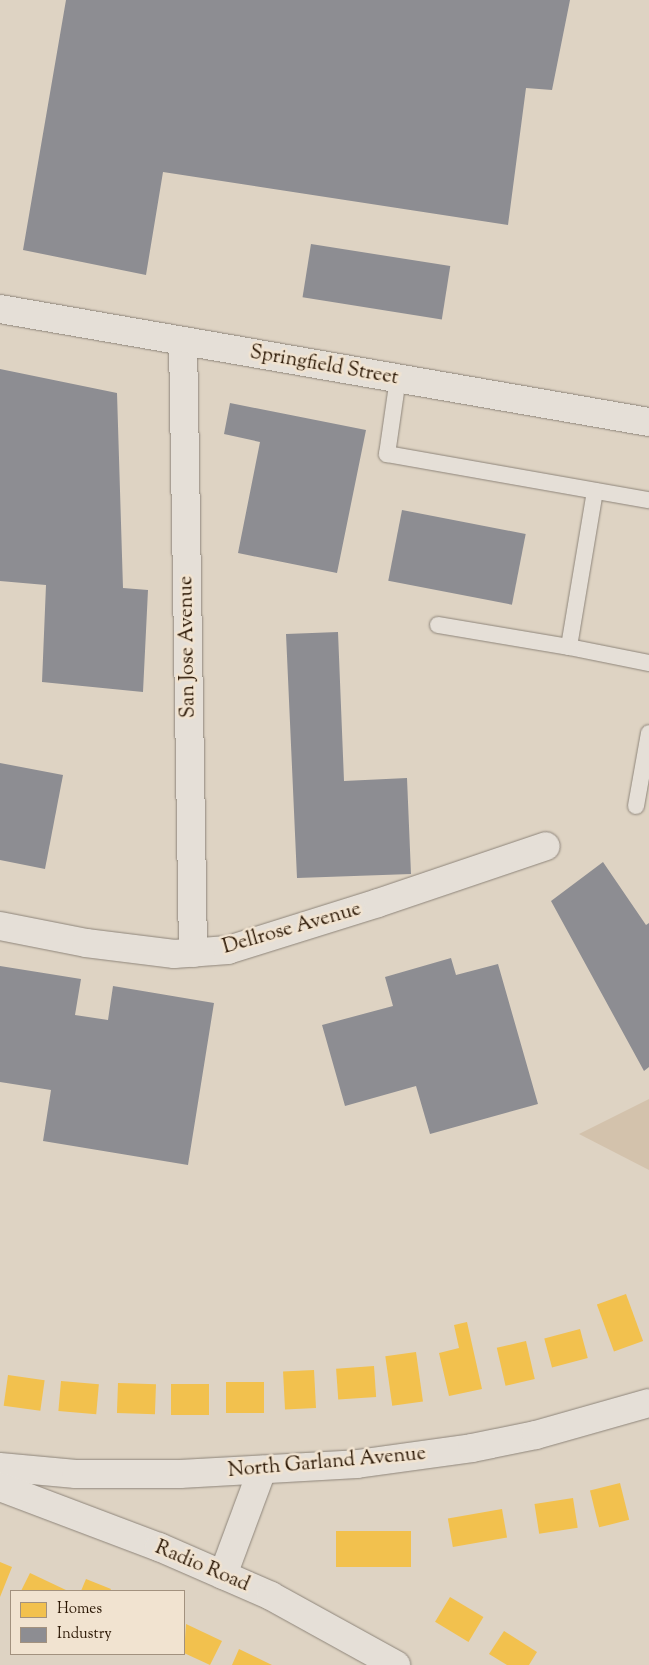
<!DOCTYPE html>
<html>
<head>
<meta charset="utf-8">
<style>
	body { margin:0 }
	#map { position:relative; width:649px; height:1665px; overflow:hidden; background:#ded3c3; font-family:"Sorts Mill Goudy",serif }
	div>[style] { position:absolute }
	.green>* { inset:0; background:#d3c2ac }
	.homes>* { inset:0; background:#f2c14e; transform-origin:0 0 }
	.industry>* { inset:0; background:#8d8d92; transform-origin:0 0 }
	.roads { filter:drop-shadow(0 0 1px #8e857a) drop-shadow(0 0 1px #8e857a) }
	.service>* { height:16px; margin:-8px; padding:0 8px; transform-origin:8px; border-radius:8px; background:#e5dfd7 }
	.minor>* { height:28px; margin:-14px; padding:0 14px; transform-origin:14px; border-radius:14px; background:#e5dfd7 }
	.secondary>* { height:28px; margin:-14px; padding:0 14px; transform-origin:14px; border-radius:14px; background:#e5dfd7 }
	span { translate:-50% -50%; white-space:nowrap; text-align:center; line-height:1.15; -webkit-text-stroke:5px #f1e3d0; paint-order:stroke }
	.street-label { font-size:20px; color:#2b1704 }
	.legend { position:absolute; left:10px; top:1590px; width:175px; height:65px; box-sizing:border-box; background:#f1e3d0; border:1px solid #a2917e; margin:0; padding:6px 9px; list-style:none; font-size:15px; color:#2b1704 }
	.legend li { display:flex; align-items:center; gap:10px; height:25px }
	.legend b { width:25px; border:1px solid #a2917e }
</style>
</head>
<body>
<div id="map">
	<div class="green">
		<i style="clip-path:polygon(649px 1099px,649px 1170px,579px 1134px)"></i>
	</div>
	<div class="homes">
		<i style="left:626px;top:1294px;width:50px;height:31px;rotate:70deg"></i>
		<i style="clip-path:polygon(467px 1322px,482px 1389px,449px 1396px,439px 1353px,459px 1348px,454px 1325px)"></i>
		<i style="left:580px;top:1329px;width:30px;height:37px;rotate:75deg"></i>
		<i style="left:526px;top:1341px;width:39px;height:30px;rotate:77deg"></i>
		<i style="left:416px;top:1352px;width:50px;height:31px;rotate:82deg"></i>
		<i style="left:374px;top:1366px;width:31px;height:38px;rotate:86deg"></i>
		<i style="left:314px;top:1370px;width:38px;height:31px;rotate:87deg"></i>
		<i style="left:8px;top:1375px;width:37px;height:31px;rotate:8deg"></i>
		<i style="left:61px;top:1381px;width:38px;height:30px;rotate:5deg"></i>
		<i style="left:264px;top:1382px;width:31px;height:38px;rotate:90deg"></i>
		<i style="left:118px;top:1383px;width:38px;height:30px;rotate:2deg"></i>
		<i style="left:171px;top:1384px;width:38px;height:31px"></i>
		<i style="left:620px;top:1483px;width:38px;height:31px;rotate:76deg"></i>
		<i style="left:573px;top:1498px;width:30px;height:39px;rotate:81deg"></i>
		<i style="left:502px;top:1509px;width:29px;height:55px;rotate:80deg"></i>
		<i style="left:336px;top:1531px;width:75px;height:36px"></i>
		<i style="clip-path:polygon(0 1562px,12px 1567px,0 1597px)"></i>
		<i style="clip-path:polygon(30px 1573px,68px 1591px,21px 1591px)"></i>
		<i style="clip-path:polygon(86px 1579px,111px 1589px,110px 1591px,81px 1591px)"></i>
		<i style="left:450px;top:1597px;width:39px;height:29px;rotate:31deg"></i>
		<i style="clip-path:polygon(186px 1624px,222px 1641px,210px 1665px,184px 1653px)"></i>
		<i style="clip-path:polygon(504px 1631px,537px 1652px,529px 1665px,507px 1665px,489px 1654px)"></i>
		<i style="clip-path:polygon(239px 1649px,272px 1665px,232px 1665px)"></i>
	</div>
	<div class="industry">
		<i style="clip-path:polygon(66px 0,570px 0,552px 90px,526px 88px,508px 225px,163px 172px,146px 275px,23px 250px)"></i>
		<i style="left:311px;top:244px;width:141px;height:54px;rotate:9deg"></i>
		<i style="clip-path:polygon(0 369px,117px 393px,123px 588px,148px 590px,143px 692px,42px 682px,46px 585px,0 581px)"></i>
		<i style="clip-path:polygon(230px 403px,366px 430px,337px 573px,238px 553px,260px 442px,224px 434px)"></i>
		<i style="left:402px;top:510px;width:126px;height:72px;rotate:11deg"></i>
		<i style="clip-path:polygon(338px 632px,344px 781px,407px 778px,411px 874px,297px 878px,286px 634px)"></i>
		<i style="clip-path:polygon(0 763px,63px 775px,45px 869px,0 860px)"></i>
		<i style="clip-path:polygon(603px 862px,646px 925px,649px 923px,649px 1067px,644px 1071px,551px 901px)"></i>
		<i style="clip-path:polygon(451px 958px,456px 975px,498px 964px,538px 1104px,430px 1134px,416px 1086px,345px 1106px,322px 1025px,393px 1006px,385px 977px)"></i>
		<i style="clip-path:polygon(0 966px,81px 979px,75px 1015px,108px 1020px,113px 986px,214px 1003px,188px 1165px,43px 1141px,51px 1090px,0 1082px)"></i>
	</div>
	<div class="roads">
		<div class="service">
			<i style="left:398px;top:378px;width:77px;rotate:98.2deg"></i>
			<i style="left:387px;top:454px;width:266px;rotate:10deg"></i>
			<i style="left:595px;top:491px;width:158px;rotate:99.5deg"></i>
			<i style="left:569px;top:647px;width:82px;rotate:11.3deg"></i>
			<i style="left:438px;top:625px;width:133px;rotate:9.5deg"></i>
			<i style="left:636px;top:806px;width:74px;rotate:-79.9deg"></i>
		</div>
		<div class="minor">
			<i style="left:183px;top:341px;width:612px;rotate:89.06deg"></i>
			<i style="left:0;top:926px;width:88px;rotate:11.2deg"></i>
			<i style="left:86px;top:943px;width:89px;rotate:7.1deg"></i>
			<i style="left:174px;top:954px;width:54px;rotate:-4.2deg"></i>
			<i style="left:228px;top:950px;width:157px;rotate:-17.4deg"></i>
			<i style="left:378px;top:903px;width:177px;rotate:-18.7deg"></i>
			<i style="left:0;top:1467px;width:76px;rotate:5.3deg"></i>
			<i style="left:76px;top:1474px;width:104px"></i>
			<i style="left:180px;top:1474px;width:177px;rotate:-3.2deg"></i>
			<i style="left:357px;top:1464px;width:116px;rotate:-7.9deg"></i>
			<i style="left:472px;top:1448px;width:65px;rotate:-11.5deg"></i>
			<i style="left:536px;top:1435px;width:117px;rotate:-15.8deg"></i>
			<i style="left:0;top:1487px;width:170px;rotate:20.7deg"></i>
			<i style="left:159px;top:1547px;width:122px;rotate:23.6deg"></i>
			<i style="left:271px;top:1596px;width:143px;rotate:28.9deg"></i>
			<i style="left:223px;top:1575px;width:112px;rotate:-69.6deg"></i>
		</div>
		<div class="secondary">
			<i style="left:0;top:309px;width:659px;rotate:9.88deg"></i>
		</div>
	</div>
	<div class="street-label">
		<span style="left:324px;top:366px;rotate:10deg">Springfield Street</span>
		<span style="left:188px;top:647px;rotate:-91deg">San Jose Avenue</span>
		<span style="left:292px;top:929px;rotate:-16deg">Dellrose Avenue</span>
		<span style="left:327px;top:1463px;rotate:-5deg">North Garland Avenue</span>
		<span style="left:202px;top:1567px;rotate:23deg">Radio Road</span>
	</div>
	<ul class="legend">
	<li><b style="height:14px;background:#f2c14e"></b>Homes</li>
	<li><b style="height:14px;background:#8d8d92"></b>Industry</li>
	</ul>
</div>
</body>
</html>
